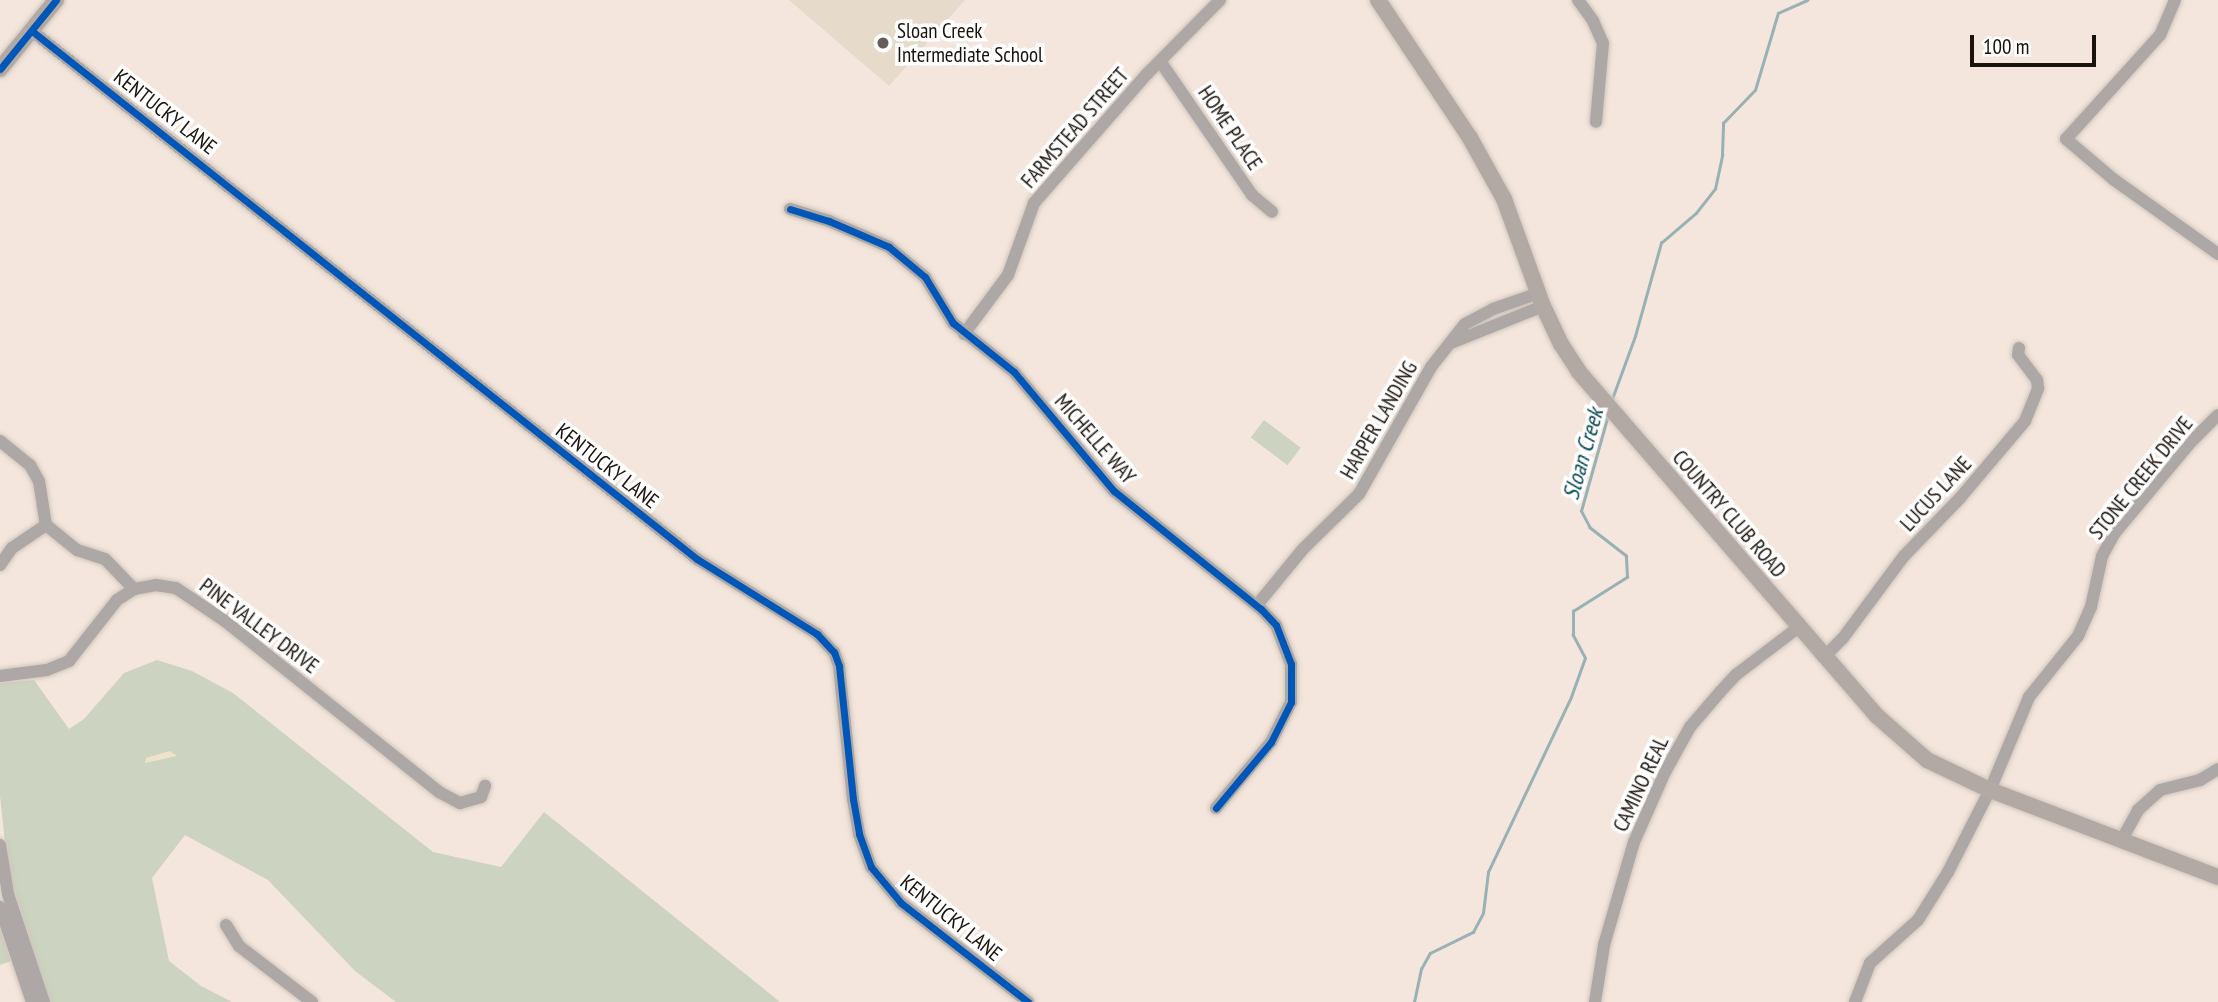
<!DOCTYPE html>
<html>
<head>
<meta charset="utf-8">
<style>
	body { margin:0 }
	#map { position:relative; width:2218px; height:1002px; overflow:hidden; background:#f4e6dc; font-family:"PT Sans Narrow",sans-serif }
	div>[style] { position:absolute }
	.education>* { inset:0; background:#e6daca }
	.green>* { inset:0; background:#ccd3c0; transform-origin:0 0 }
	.sand>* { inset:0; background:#eee3ca }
	.stream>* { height:2.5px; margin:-1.25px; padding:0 1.25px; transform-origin:1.25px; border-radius:1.25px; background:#98b1b4 }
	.roads { filter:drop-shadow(0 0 2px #cfc5bc) drop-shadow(0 0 2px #cfc5bc) }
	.minor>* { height:12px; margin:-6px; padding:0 6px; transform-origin:6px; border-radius:6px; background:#ada7a5 }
	.major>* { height:16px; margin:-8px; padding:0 8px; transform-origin:8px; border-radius:8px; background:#b2a9a5 }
	.cycleway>* { height:7px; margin:-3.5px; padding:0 3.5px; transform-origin:3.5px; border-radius:3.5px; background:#0057b8 }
	.dots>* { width:19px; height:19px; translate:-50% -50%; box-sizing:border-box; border:4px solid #fff; border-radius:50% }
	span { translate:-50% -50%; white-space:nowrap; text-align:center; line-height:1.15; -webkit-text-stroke:7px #fff; paint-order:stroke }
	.poi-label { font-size:21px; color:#1a120c }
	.left { translate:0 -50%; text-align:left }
	.street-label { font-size:21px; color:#1a120c }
	.water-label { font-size:23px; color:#084a55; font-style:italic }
	.scale { position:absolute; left:1970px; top:35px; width:126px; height:32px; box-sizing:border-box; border:4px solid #1a120c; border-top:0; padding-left:9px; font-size:21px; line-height:24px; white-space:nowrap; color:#1a120c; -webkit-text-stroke:5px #fff; paint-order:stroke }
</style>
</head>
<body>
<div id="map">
	<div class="education">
		<i style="clip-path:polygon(789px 0,965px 0,889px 86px)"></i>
	</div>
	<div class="green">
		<i style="left:1264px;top:420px;width:46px;height:22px;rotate:37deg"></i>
		<i style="clip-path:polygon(157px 660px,192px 671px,233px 693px,433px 852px,501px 867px,544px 812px,780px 1002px,396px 1002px,355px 971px,268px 880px,185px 835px,152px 878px,169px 961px,201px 986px,232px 1002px,50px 1002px,8px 871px,0 796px,0 683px,34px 680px,69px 729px,84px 719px,124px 673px)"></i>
		<i style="clip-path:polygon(0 928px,11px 961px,0 965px)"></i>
	</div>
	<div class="sand">
		<i style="clip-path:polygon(170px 751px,177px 756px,145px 763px,146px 758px)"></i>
	</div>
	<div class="stream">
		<i style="left:1612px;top:399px;width:67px;rotate:-69.9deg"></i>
		<i style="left:1635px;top:336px;width:97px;rotate:-74.4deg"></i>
		<i style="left:1661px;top:243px;width:46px;rotate:-40.6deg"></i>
		<i style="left:1696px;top:213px;width:31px;rotate:-52deg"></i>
		<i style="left:1715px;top:189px;width:35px;rotate:-78deg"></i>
		<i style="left:1722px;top:155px;width:32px;rotate:-88deg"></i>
		<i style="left:1723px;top:123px;width:46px;rotate:-45.9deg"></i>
		<i style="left:1755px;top:90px;width:80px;rotate:-73.4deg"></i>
		<i style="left:1778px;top:13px;width:32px;rotate:-24deg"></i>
		<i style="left:1414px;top:1002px;width:34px;rotate:-78deg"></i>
		<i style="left:1421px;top:969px;width:18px;rotate:-61deg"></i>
		<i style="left:1430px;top:953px;width:48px;rotate:-26deg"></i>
		<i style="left:1473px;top:932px;width:21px;rotate:-62deg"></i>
		<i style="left:1483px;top:913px;width:41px;rotate:-83deg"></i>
		<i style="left:1488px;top:872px;width:194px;rotate:-64.6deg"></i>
		<i style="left:1571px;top:697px;width:41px;rotate:-70.3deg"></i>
		<i style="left:1585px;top:658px;width:26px;rotate:-118deg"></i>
		<i style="left:1573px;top:635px;width:24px;rotate:-90deg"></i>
		<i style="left:1573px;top:611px;width:64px;rotate:-32.2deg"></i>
		<i style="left:1627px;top:577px;width:21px;rotate:-93deg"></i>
		<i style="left:1626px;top:556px;width:46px;rotate:-142.1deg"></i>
		<i style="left:1590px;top:528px;width:19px;rotate:-118deg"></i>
		<i style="left:1581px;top:511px;width:100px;rotate:-74.3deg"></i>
	</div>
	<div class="roads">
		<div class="minor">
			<i style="left:1578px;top:0;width:26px;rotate:54deg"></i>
			<i style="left:1593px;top:21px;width:24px;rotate:66deg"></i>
			<i style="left:1603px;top:43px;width:79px;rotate:95.1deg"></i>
			<i style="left:2175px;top:0;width:38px;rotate:113deg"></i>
			<i style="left:2160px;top:35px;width:140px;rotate:132.1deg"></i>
			<i style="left:2066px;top:139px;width:62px;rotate:40.4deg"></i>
			<i style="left:2113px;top:179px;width:129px;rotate:35.5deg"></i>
			<i style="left:32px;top:31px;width:849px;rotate:38.45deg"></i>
			<i style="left:697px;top:559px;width:142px;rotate:32deg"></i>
			<i style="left:817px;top:634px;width:25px;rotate:47deg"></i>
			<i style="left:834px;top:652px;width:15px;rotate:70deg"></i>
			<i style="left:839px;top:666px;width:134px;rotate:84deg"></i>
			<i style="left:853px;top:799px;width:36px;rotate:80deg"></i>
			<i style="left:859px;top:834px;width:35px;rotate:70deg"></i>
			<i style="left:871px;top:867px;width:47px;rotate:50.2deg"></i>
			<i style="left:901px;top:903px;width:161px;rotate:37.9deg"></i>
			<i style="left:1160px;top:61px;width:163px;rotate:55.5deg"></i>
			<i style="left:1252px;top:195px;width:26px;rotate:40deg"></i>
			<i style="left:790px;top:209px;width:41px;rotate:17.1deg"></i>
			<i style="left:829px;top:221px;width:65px;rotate:23.4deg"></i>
			<i style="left:889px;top:247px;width:47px;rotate:39.8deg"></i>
			<i style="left:925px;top:277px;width:54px;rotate:58.7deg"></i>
			<i style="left:953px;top:323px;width:78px;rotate:38.8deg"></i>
			<i style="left:1014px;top:372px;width:155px;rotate:50deg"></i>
			<i style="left:1114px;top:491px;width:189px;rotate:38.8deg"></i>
			<i style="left:1261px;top:609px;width:22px;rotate:47deg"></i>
			<i style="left:1276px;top:625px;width:42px;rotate:69deg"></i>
			<i style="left:1291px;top:664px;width:38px;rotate:90deg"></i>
			<i style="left:1291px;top:702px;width:45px;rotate:116.6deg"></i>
			<i style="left:1271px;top:742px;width:86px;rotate:129.8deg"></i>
			<i style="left:964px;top:334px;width:74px;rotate:-53.3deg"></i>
			<i style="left:1008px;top:275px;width:77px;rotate:-70.1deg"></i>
			<i style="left:1034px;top:203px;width:171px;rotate:-48.8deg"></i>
			<i style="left:1147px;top:74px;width:104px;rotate:-45.4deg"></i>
			<i style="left:1451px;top:343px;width:99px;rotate:-21.9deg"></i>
			<i style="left:0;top:441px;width:38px;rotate:39deg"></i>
			<i style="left:30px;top:465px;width:18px;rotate:61deg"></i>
			<i style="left:39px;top:481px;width:45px;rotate:81deg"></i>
			<i style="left:46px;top:525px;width:40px;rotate:39deg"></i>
			<i style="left:77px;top:550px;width:29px;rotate:18deg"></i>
			<i style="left:105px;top:559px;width:42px;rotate:46deg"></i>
			<i style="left:0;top:565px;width:21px;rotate:-55deg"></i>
			<i style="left:12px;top:548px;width:41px;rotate:-34.1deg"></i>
			<i style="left:1257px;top:605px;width:72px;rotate:-50.6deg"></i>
			<i style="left:1303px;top:549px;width:78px;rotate:-44.5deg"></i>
			<i style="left:1359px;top:494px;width:146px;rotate:-60.4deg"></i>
			<i style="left:1431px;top:367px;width:55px;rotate:-51.7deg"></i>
			<i style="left:1465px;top:324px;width:32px;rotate:-28deg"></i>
			<i style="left:1493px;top:309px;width:49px;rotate:-19.2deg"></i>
			<i style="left:1825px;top:656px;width:25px;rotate:-45deg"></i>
			<i style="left:1843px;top:638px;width:102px;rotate:-53.4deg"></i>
			<i style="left:1904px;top:556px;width:81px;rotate:-46deg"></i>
			<i style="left:1960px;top:498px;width:101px;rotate:-49.8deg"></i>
			<i style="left:2025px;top:421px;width:35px;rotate:-68deg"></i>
			<i style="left:2038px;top:388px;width:8px;rotate:-97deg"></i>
			<i style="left:2037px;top:380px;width:31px;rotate:-127deg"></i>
			<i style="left:2018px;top:355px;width:7px;rotate:-82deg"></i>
			<i style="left:0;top:676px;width:47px;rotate:-7.3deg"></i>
			<i style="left:47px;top:670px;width:24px;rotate:-22deg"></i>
			<i style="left:69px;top:661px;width:78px;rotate:-51.8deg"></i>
			<i style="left:117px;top:600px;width:20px;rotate:-33deg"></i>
			<i style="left:134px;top:589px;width:22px;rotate:-10deg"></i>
			<i style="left:156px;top:585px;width:20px;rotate:9deg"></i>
			<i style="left:176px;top:588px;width:59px;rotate:34deg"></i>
			<i style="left:225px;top:621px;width:274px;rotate:38.6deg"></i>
			<i style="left:439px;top:792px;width:24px;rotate:28deg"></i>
			<i style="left:460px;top:803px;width:22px;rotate:-16deg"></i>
			<i style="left:481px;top:797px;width:12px;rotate:-70deg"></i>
			<i style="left:2121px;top:841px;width:35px;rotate:-61deg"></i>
			<i style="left:2138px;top:810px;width:30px;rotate:-42deg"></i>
			<i style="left:2160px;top:790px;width:41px;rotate:-14deg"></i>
			<i style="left:2200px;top:780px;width:21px;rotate:-31deg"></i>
			<i style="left:0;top:845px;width:50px;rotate:80.7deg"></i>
			<i style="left:8px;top:894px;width:114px;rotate:71.6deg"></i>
			<i style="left:0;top:907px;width:100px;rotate:71.4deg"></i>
			<i style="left:226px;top:925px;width:25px;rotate:58deg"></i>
			<i style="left:239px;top:946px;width:92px;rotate:37.5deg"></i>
			<i style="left:1595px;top:1002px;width:58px;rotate:-81deg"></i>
			<i style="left:1604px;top:945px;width:107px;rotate:-73.8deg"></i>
			<i style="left:1634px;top:842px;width:77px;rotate:-66.1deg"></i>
			<i style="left:1665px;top:772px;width:51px;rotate:-60.9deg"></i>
			<i style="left:1690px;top:727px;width:46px;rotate:-49.4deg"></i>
			<i style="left:1720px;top:692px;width:25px;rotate:-47deg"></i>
			<i style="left:1737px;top:674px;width:78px;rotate:-37.2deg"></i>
			<i style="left:1855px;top:1002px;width:42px;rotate:-69deg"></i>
			<i style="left:1870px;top:963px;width:64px;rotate:-41.9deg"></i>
			<i style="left:1918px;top:920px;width:57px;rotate:-58deg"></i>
			<i style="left:1948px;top:872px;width:92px;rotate:-62.9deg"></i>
			<i style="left:1990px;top:790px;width:101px;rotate:-67.2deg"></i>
			<i style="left:2029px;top:697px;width:78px;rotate:-51.2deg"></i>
			<i style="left:2078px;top:636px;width:32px;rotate:-66deg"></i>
			<i style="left:2091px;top:607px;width:52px;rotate:-77.8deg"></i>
			<i style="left:2102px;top:556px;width:25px;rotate:-61deg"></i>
			<i style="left:2114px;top:534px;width:120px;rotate:-50.1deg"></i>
			<i style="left:2191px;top:442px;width:38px;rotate:-45deg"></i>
		</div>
		<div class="major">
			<i style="left:1378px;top:0;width:166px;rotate:56.3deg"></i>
			<i style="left:1470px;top:138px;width:70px;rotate:60.9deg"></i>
			<i style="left:1504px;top:199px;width:114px;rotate:70deg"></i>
			<i style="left:1543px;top:306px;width:42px;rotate:64.7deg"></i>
			<i style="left:1561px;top:344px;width:33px;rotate:57deg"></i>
			<i style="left:1579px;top:372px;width:455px;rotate:49.1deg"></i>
			<i style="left:1877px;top:716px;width:67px;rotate:41.3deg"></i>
			<i style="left:1927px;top:760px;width:70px;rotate:25.5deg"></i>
			<i style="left:1990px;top:790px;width:244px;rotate:20.9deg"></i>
			<i style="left:0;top:69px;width:89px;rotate:-50.9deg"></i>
		</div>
	</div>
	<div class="cycleway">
		<i style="left:32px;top:31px;width:849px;rotate:38.45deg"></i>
		<i style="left:697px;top:559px;width:142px;rotate:32deg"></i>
		<i style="left:817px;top:634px;width:25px;rotate:47deg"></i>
		<i style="left:834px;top:652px;width:15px;rotate:70deg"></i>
		<i style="left:839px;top:666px;width:134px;rotate:84deg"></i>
		<i style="left:853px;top:799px;width:36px;rotate:80deg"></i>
		<i style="left:859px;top:834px;width:35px;rotate:70deg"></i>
		<i style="left:871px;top:867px;width:47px;rotate:50.2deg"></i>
		<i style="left:901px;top:903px;width:161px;rotate:37.9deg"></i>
		<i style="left:0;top:69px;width:89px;rotate:-50.9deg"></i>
		<i style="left:790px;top:209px;width:41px;rotate:17.1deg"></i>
		<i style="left:829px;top:221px;width:65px;rotate:23.4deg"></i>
		<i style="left:889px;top:247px;width:47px;rotate:39.8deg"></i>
		<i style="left:925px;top:277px;width:54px;rotate:58.7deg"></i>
		<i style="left:953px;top:323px;width:78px;rotate:38.8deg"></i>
		<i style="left:1014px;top:372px;width:155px;rotate:50deg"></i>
		<i style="left:1114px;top:491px;width:189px;rotate:38.8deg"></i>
		<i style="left:1261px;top:609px;width:22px;rotate:47deg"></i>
		<i style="left:1276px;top:625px;width:42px;rotate:69deg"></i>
		<i style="left:1291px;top:664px;width:38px;rotate:90deg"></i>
		<i style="left:1291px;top:702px;width:45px;rotate:116.6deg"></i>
		<i style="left:1271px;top:742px;width:86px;rotate:129.8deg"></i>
	</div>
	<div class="dots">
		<i style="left:883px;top:43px;background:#665c55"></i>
	</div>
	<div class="poi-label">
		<span class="left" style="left:897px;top:43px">Sloan Creek<br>Intermediate School</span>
	</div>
	<div class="street-label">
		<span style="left:165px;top:112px;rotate:38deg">KENTUCKY LANE</span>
		<span style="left:1075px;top:128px;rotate:-49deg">FARMSTEAD STREET</span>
		<span style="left:1230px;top:128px;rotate:56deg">HOME PLACE</span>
		<span style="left:1379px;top:420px;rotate:-60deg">HARPER LANDING</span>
		<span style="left:1095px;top:439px;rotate:49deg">MICHELLE WAY</span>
		<span style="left:607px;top:466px;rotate:38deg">KENTUCKY LANE</span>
		<span style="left:2141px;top:478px;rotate:-51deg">STONE CREEK DRIVE</span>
		<span style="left:1936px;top:494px;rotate:-47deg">LUCUS LANE</span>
		<span style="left:1729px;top:514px;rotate:49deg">COUNTRY CLUB ROAD</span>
		<span style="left:259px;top:626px;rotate:37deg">PINE VALLEY DRIVE</span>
		<span style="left:1641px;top:784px;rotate:-65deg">CAMINO REAL</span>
		<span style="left:951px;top:918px;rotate:39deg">KENTUCKY LANE</span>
	</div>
	<div class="water-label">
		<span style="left:1583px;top:454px;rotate:-74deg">Sloan Creek</span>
	</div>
	<div class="scale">100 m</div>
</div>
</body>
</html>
